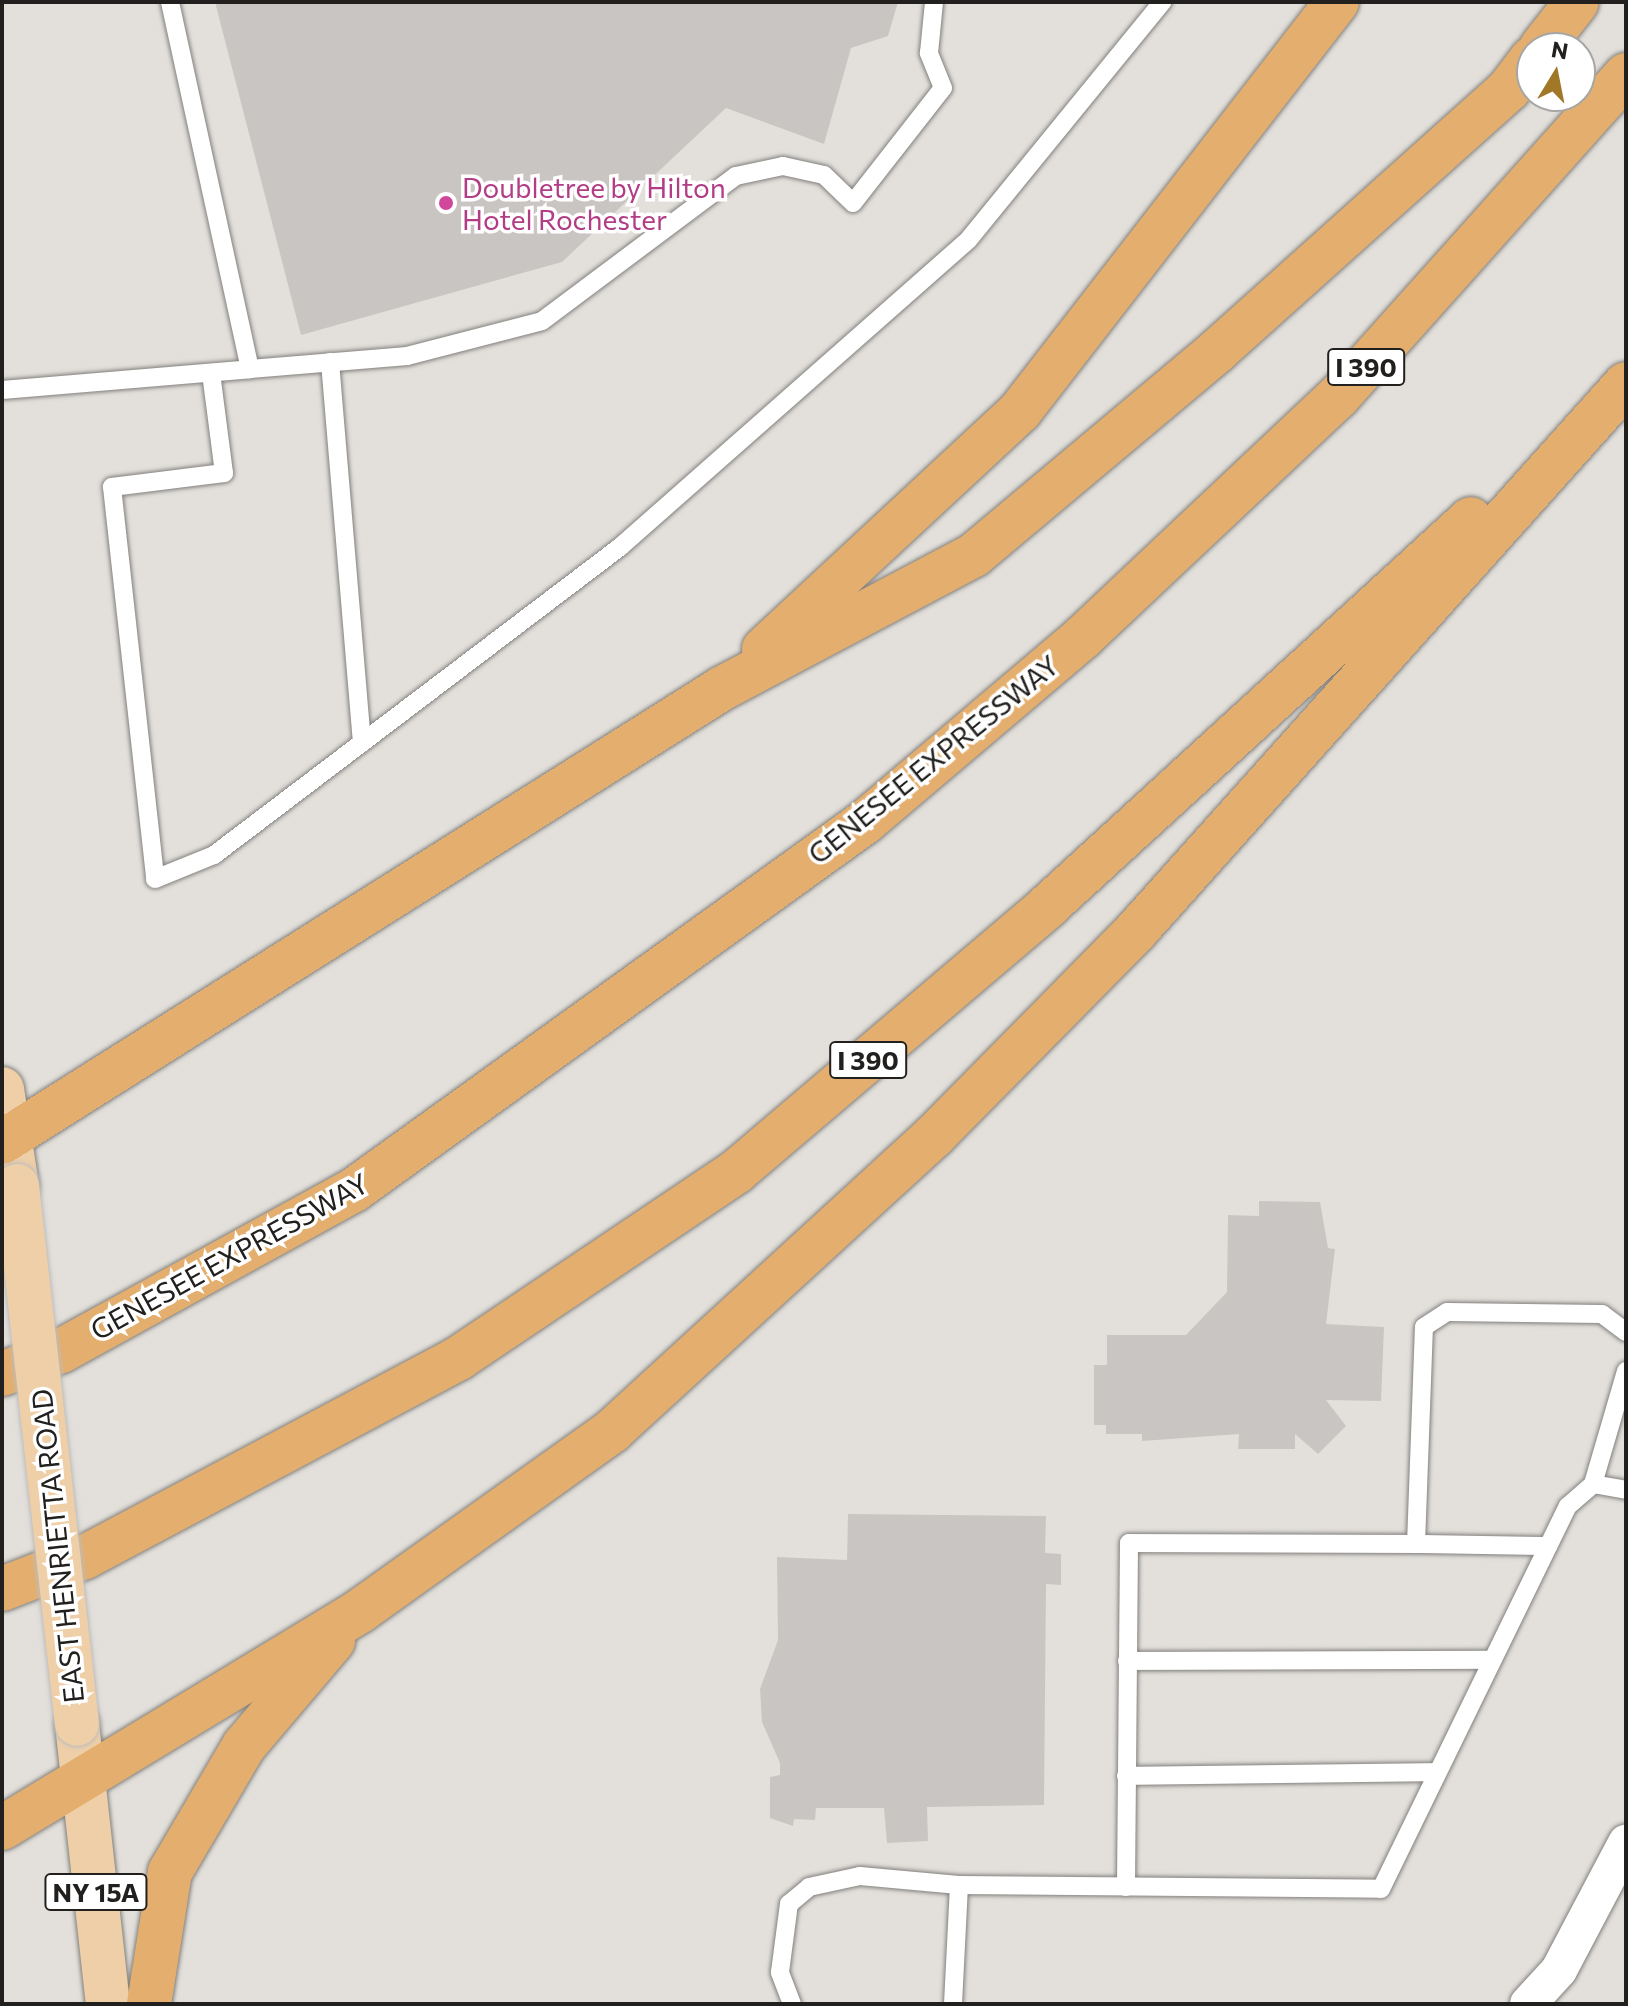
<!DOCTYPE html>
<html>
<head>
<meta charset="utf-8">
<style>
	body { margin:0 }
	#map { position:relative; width:1628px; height:2006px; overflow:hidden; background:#e3e0dc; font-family:Commissioner,sans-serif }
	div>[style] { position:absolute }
	.building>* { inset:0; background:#c9c5c3 }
	.roads { filter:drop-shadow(0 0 2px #82807d) drop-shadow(0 0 2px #82807d) }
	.lane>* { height:18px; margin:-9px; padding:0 9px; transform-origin:9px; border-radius:9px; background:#fff }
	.street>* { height:36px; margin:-18px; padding:0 18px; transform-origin:18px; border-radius:18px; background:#fff }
	.primary>* { height:44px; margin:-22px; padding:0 22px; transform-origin:22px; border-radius:22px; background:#efcfa8 }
	.highway>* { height:44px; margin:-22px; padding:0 22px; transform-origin:22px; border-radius:22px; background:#e4af6e }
	.bridges { filter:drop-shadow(0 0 2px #bcbcbc) drop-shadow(0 0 2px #bcbcbc) }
	.primary-bridge>* { height:44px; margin:-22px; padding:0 22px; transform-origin:22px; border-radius:22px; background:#efcfa8 }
	.dots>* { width:22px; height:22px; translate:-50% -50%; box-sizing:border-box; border:4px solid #fff; border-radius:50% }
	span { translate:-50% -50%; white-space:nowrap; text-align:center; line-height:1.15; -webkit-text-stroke:7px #fff; paint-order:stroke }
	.shield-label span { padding:2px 6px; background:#fff; border:2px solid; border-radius:6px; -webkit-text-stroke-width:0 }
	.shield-label { font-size:26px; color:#21201e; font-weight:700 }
	.hotel-label { font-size:28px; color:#b23c85 }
	.left { translate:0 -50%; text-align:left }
	.street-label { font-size:28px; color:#21201e }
	.frame { position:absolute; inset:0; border:4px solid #21201e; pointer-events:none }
	.north { position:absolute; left:1516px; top:32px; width:80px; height:80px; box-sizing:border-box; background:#fff; border:2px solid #a6a6a5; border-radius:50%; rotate:10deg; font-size:22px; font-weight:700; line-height:32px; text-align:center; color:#21201e }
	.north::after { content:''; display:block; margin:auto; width:28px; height:36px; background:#a17827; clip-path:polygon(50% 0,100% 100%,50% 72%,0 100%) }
</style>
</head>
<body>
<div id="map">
	<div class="building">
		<i style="clip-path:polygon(215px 2px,898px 2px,888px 36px,851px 48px,824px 144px,726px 108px,562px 262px,301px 335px)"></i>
		<i style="clip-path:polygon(1259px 1201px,1320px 1202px,1328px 1248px,1335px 1249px,1326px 1324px,1384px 1327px,1381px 1401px,1326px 1400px,1346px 1426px,1318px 1454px,1295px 1434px,1295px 1449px,1238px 1449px,1239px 1434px,1142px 1441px,1142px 1434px,1106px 1434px,1106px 1425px,1094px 1425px,1094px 1365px,1107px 1365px,1107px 1335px,1186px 1335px,1227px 1292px,1228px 1215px,1259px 1216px)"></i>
		<i style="clip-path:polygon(848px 1514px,1046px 1516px,1045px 1553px,1061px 1554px,1061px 1585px,1046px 1584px,1044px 1805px,927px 1807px,928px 1841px,887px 1843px,884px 1808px,816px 1808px,815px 1820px,794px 1819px,793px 1826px,770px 1818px,770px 1777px,780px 1775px,780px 1763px,762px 1722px,760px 1689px,778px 1640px,777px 1557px,847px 1560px)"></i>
	</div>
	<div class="roads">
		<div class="lane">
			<i style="left:330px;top:362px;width:382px;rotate:85.2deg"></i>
			<i style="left:250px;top:369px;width:158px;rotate:-4.7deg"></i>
			<i style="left:407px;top:356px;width:139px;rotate:-14.5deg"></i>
			<i style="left:542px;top:321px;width:242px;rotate:-36.8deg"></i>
			<i style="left:736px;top:176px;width:48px;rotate:-12deg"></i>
			<i style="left:783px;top:166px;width:42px;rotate:12.4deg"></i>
			<i style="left:824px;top:175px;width:40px;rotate:44deg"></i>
			<i style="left:853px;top:203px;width:146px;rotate:-52deg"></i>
			<i style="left:943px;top:88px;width:38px;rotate:-112deg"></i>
			<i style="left:929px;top:53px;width:51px;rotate:-84.4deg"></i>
			<i style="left:211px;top:373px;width:101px;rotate:82.6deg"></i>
			<i style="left:224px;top:473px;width:113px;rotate:172.9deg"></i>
			<i style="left:112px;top:487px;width:394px;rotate:83.7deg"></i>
			<i style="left:155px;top:879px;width:64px;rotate:-22.1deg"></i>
			<i style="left:214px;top:855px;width:510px;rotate:-37.18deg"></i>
			<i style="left:620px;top:547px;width:465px;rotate:-41.4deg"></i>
			<i style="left:969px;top:239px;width:306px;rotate:-50.8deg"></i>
			<i style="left:2px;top:390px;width:249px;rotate:-4.8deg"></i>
			<i style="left:250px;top:369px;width:376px;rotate:-102.3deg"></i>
			<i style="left:1593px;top:1484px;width:118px;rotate:-73.7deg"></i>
			<i style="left:1548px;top:1546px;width:132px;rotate:-179.1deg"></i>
			<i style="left:1416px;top:1544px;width:217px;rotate:-87.9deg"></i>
			<i style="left:1424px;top:1327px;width:27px;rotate:-33deg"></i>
			<i style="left:1447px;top:1312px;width:155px;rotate:0.7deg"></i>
			<i style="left:1602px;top:1314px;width:30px;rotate:37deg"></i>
			<i style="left:1127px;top:1661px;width:364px;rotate:-0.2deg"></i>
			<i style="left:1126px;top:1776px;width:310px;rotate:-0.7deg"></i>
			<i style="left:1126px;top:1887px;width:344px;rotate:-89.5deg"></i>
			<i style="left:1129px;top:1543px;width:287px;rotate:0.2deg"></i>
			<i style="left:792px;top:2004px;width:34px;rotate:-111deg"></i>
			<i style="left:780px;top:1972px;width:69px;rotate:-82.5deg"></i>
			<i style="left:789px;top:1904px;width:26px;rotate:-40deg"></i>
			<i style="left:809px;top:1887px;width:52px;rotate:-12.2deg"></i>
			<i style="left:860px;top:1876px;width:99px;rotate:5.2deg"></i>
			<i style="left:959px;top:1885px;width:422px;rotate:0.5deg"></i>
			<i style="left:1381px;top:1889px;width:426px;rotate:-64deg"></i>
			<i style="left:1568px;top:1506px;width:33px;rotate:-41deg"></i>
			<i style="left:1593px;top:1484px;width:34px;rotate:10deg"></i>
			<i style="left:953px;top:2004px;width:119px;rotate:-87.1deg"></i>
		</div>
		<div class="street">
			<i style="left:1528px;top:2004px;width:46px;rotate:-47.6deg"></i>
			<i style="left:1559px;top:1970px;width:144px;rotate:-62.2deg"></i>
		</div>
		<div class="primary">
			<i style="left:2px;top:1089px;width:98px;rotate:81.2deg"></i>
			<i style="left:77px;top:1724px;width:282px;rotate:83.7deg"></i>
		</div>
		<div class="highway">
			<i style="left:1541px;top:48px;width:58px;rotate:-52deg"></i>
			<i style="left:764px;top:649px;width:350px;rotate:-42.9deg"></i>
			<i style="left:1020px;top:411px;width:517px;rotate:-52.22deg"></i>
			<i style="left:2px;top:1142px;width:850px;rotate:-32.21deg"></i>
			<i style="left:721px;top:689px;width:286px;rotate:-27.9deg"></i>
			<i style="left:974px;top:555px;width:317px;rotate:-40deg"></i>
			<i style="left:1217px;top:351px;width:392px;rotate:-41.9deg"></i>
			<i style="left:1509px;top:89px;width:38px;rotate:-53deg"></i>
			<i style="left:2px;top:1374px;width:63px;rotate:-21.3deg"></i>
			<i style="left:61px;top:1351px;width:334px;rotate:-28.8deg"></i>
			<i style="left:354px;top:1190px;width:630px;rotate:-35.76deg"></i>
			<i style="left:865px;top:822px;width:286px;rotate:-40.3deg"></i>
			<i style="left:1083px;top:637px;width:350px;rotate:-43.3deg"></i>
			<i style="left:1338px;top:397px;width:432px;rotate:-48.2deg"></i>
			<i style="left:2px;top:1589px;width:89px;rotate:-21.1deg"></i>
			<i style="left:85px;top:1557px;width:424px;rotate:-28deg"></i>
			<i style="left:459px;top:1358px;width:335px;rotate:-33.9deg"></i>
			<i style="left:737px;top:1171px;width:409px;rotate:-40.4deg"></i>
			<i style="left:1048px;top:906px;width:573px;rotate:-42.46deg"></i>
			<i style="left:2px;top:1828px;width:419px;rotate:-31.2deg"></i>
			<i style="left:360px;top:1611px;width:310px;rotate:-35.5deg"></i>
			<i style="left:612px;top:1431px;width:437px;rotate:-42.5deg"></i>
			<i style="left:934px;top:1136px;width:288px;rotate:-45.4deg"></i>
			<i style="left:1136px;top:931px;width:734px;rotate:-48.15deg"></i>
			<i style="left:149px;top:2004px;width:134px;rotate:-81deg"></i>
			<i style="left:170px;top:1872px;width:146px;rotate:-59.6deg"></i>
			<i style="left:244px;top:1746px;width:138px;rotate:-49.7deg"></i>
		</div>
	</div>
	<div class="bridges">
		<div class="primary-bridge">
			<i style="left:17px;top:1186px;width:541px;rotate:83.64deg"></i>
		</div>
	</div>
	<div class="dots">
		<i style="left:446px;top:203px;background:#d1479c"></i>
	</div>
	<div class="shield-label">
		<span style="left:1366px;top:367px">I 390</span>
		<span style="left:868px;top:1060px">I 390</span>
		<span style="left:96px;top:1892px">NY 15A</span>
	</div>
	<div class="hotel-label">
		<span class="left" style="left:462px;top:203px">Doubletree by Hilton<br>Hotel Rochester</span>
	</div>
	<div class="street-label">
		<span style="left:933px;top:759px;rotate:-39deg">GENESEE EXPRESSWAY</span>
		<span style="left:229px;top:1256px;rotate:-29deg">GENESEE EXPRESSWAY</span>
		<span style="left:57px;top:1546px;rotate:-96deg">EAST HENRIETTA ROAD</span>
	</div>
	<div class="frame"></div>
	<div class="north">N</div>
</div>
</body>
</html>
